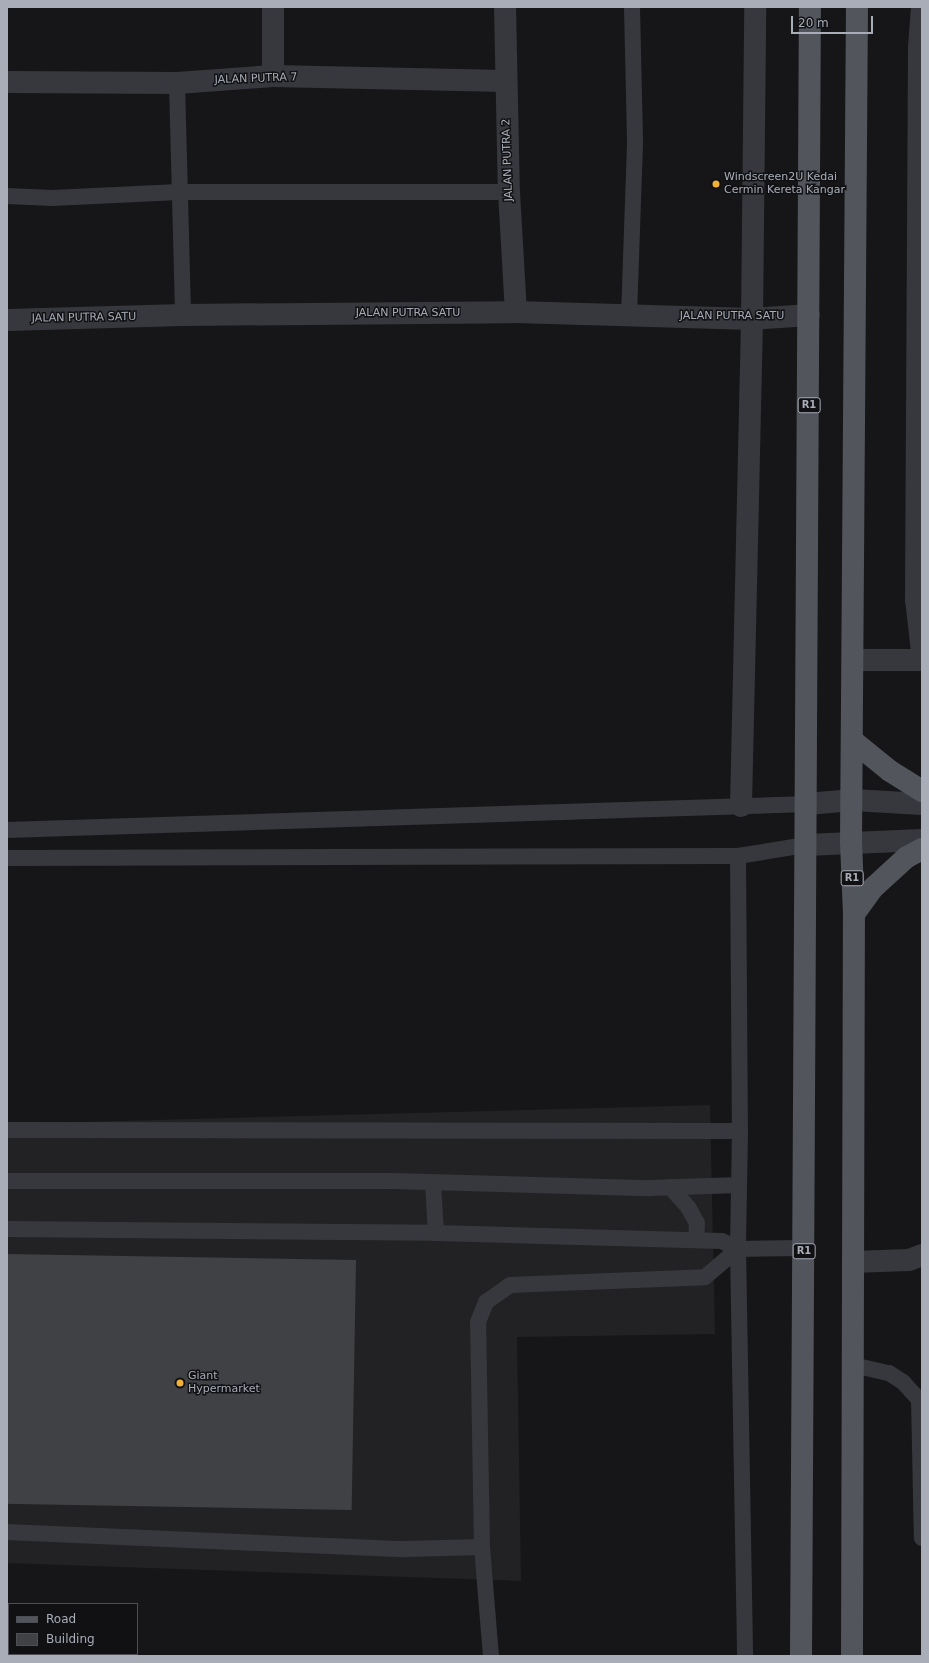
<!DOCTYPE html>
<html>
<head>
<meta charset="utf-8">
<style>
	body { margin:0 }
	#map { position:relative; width:929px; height:1663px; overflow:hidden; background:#161618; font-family:"DejaVu Sans",sans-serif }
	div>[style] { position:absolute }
	.built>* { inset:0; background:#222225 }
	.building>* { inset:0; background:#404145; transform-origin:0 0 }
	.service>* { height:16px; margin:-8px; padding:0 8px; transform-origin:8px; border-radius:8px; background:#37383d }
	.minor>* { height:22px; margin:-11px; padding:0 11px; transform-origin:11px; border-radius:11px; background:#37383d }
	.tertiary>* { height:22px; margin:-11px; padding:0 11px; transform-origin:11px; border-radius:11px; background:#37383d }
	.primary>* { height:22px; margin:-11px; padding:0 11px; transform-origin:11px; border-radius:11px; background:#53555c }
	.dots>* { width:11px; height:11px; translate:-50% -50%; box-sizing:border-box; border:2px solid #111113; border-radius:50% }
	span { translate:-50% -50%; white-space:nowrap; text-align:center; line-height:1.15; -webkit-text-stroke:3px #111113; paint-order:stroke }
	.shield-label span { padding:1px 3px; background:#111113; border:1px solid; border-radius:3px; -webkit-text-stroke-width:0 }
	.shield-label { font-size:10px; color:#a8adb8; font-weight:700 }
	.street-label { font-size:11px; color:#a8adb8 }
	.poi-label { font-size:11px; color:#a8adb8 }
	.left { translate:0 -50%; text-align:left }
	.frame { position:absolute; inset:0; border:8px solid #a8adb8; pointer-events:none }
	.legend { position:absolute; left:8px; top:1603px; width:130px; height:52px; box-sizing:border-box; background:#111113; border:1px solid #4d4f55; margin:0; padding:5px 7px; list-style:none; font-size:12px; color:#a8adb8 }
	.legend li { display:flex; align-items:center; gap:8px; height:20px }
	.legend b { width:20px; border:1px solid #4d4f55 }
	.scale { position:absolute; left:791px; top:16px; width:82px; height:18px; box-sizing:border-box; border:2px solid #a8adb8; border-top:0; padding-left:5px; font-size:12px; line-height:14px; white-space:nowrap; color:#a8adb8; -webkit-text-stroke:3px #111113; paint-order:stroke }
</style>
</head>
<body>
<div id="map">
	<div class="built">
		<i style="clip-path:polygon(710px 1105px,715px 1334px,517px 1337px,521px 1581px,7px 1563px,7px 1124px)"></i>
	</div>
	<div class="building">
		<i style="left:356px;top:1260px;width:250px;height:349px;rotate:91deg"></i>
	</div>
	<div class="service">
		<i style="left:177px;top:83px;width:232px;rotate:88.5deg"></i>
		<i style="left:7px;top:196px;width:45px;rotate:2.5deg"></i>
		<i style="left:52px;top:198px;width:127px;rotate:-2.7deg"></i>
		<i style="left:179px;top:192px;width:330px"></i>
		<i style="left:629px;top:316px;width:176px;rotate:-88deg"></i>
		<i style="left:635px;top:140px;width:133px;rotate:-91.3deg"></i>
		<i style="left:7px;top:830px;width:800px;rotate:-1.86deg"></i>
		<i style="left:738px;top:856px;width:275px;rotate:89.6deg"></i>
		<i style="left:740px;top:1131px;width:118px;rotate:91deg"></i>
		<i style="left:738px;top:1249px;width:407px;rotate:89deg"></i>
		<i style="left:7px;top:858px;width:731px;rotate:-0.16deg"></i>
		<i style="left:738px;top:856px;width:69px;rotate:-9.2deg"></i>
		<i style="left:7px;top:1130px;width:733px;rotate:0.08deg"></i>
		<i style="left:7px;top:1181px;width:386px"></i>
		<i style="left:393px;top:1181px;width:256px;rotate:1.6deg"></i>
		<i style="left:649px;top:1188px;width:90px;rotate:-1.9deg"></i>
		<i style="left:433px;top:1183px;width:50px;rotate:86.6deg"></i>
		<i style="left:670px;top:1187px;width:27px;rotate:48deg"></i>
		<i style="left:688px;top:1207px;width:18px;rotate:61deg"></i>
		<i style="left:697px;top:1223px;width:17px;rotate:93deg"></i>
		<i style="left:7px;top:1229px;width:429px;rotate:0.5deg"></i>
		<i style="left:436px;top:1233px;width:286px;rotate:1.6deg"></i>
		<i style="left:722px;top:1241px;width:18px;rotate:27deg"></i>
		<i style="left:853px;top:1365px;width:37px;rotate:13deg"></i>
		<i style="left:889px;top:1373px;width:17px;rotate:33deg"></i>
		<i style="left:903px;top:1382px;width:24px;rotate:48deg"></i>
		<i style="left:919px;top:1400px;width:138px;rotate:88.8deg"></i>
		<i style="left:7px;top:1532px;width:397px;rotate:2.5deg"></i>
		<i style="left:404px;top:1549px;width:78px;rotate:-1.5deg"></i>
		<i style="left:482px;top:1547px;width:225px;rotate:-91deg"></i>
		<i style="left:478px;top:1322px;width:22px;rotate:-68deg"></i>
		<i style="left:486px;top:1302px;width:29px;rotate:-35deg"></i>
		<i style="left:510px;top:1285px;width:195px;rotate:-2.3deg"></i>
		<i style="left:705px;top:1277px;width:43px;rotate:-40.3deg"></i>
		<i style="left:738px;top:1249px;width:66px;rotate:-0.9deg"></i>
		<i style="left:482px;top:1547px;width:109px;rotate:85.3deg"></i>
	</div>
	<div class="minor">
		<i style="left:505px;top:7px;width:185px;rotate:88.8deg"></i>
		<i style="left:509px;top:192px;width:120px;rotate:86.7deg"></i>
		<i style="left:922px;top:7px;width:40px;rotate:94.3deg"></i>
		<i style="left:919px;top:47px;width:552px;rotate:90.31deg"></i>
		<i style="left:916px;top:599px;width:53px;rotate:83.5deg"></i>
		<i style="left:273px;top:76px;width:69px;rotate:-90deg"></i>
		<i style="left:7px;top:82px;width:170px;rotate:0.3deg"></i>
		<i style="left:177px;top:83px;width:96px;rotate:-4.2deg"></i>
		<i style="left:273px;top:76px;width:233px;rotate:1.2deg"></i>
		<i style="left:7px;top:320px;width:176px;rotate:-1.6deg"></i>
		<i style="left:183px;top:315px;width:333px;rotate:-0.5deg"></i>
		<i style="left:516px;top:312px;width:236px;rotate:1.7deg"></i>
		<i style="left:752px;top:319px;width:57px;rotate:-4deg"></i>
		<i style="left:853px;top:660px;width:69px"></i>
		<i style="left:741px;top:806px;width:487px;rotate:-88.7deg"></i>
		<i style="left:752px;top:319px;width:312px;rotate:-89.4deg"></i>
		<i style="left:853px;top:1262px;width:56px;rotate:-2deg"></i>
		<i style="left:909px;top:1260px;width:14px;rotate:-21deg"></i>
	</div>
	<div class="tertiary">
		<i style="left:807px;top:804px;width:46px;rotate:-5deg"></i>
		<i style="left:853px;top:800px;width:69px;rotate:3.3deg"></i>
		<i style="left:806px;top:845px;width:116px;rotate:-2.5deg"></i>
	</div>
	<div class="primary">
		<i style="left:853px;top:741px;width:48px;rotate:39deg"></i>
		<i style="left:890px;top:771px;width:38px;rotate:32deg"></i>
		<i style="left:854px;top:914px;width:32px;rotate:-54deg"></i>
		<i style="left:873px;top:888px;width:46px;rotate:-42.4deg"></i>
		<i style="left:907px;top:857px;width:17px;rotate:-28deg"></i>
		<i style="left:801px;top:1656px;width:1649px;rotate:-89.69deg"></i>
		<i style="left:852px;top:1656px;width:742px;rotate:-89.85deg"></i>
		<i style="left:854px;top:914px;width:73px;rotate:-92.4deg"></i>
		<i style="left:851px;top:841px;width:834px;rotate:-89.59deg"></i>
	</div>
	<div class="dots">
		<i style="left:716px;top:184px;background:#f2b134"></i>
		<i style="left:180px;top:1383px;background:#f2b134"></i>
	</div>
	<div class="shield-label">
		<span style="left:809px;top:405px">R1</span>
		<span style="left:852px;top:878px">R1</span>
		<span style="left:804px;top:1251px">R1</span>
	</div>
	<div class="street-label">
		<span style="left:256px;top:79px;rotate:-2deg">JALAN PUTRA 7</span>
		<span style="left:508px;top:160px;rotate:-92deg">JALAN PUTRA 2</span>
		<span style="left:408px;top:313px">JALAN PUTRA SATU</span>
		<span style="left:732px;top:316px">JALAN PUTRA SATU</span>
		<span style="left:84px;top:318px;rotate:-1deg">JALAN PUTRA SATU</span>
	</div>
	<div class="poi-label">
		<span class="left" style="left:724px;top:184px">Windscreen2U Kedai<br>Cermin Kereta Kangar</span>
		<span class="left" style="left:188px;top:1383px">Giant<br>Hypermarket</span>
	</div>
	<div class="frame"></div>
	<ul class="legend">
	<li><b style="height:5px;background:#53555c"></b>Road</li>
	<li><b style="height:11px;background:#404145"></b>Building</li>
	</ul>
	<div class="scale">20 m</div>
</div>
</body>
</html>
